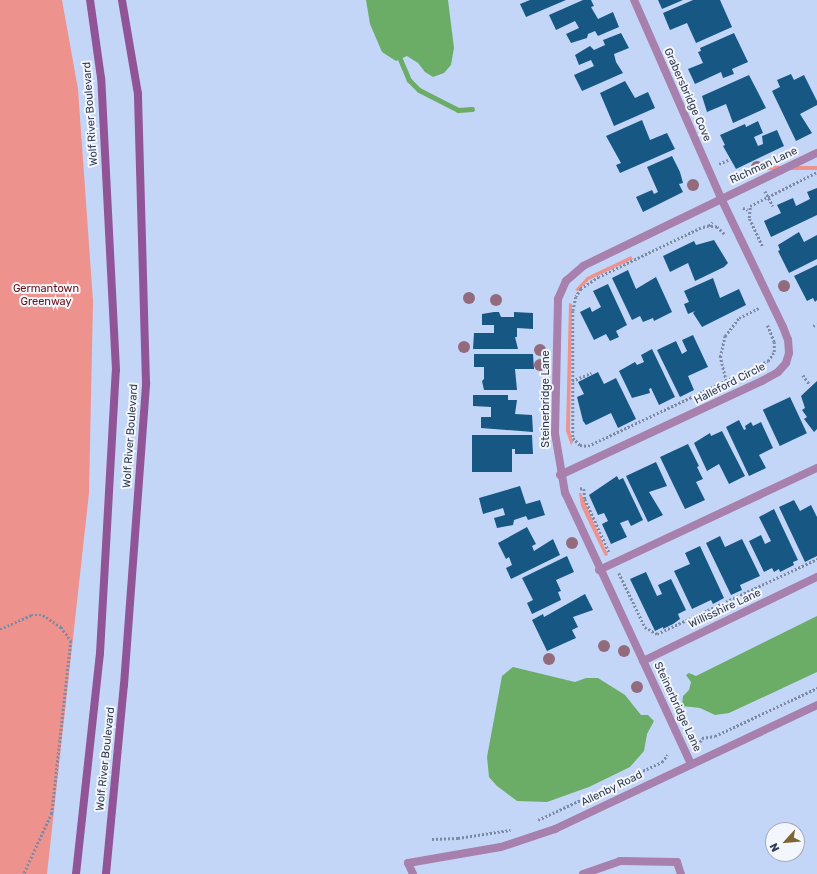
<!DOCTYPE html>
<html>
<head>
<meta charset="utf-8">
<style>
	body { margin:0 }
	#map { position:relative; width:817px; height:874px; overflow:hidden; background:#c4d6f7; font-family:Rubik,sans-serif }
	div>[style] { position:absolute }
	.green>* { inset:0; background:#ed928d; transform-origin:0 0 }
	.water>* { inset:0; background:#6bac67 }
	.stream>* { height:5px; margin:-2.5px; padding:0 2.5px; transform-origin:2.5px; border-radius:2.5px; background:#6bac67 }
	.building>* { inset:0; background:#165883; transform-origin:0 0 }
	.path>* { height:2.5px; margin-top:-1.25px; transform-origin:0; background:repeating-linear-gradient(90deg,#7c8aa6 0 2px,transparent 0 4px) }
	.service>* { height:8px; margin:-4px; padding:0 4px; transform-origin:4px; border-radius:4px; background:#a880ad }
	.minor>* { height:8px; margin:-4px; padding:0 4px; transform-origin:4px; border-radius:4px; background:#a880ad }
	.secondary>* { height:8px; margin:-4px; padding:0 4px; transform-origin:4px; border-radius:4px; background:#905497 }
	.trees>* { width:12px; height:12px; margin:-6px; border-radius:50%; background:#926b7d }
	span { translate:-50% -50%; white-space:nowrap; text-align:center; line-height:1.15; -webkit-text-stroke:4px #f3f6fc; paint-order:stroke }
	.street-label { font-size:11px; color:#303b51 }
	.park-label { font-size:11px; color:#6a1419 }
	.north { position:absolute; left:765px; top:822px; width:40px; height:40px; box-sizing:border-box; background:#f3f6fc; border:1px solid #a5abb8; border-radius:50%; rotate:243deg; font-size:11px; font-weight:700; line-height:16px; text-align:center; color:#303b51 }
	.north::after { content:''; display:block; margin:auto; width:14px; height:18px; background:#7d6535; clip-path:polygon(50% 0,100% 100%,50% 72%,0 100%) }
</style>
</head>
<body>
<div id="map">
	<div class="green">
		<i style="clip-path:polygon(0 0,62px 0,78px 89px,93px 301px,89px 493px,47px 874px,0 874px)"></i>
		<i style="left:817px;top:166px;width:4px;height:56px;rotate:90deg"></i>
		<i style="clip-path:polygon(631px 256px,633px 259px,589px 280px,578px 291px,575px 290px,587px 277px)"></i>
		<i style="clip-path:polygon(569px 303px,572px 304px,570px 430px,573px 442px,571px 445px,566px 431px)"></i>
		<i style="clip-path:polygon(579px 493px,581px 493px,608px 555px,605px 556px,581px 506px)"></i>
	</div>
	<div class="water">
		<i style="clip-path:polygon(366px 0,448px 0,454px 48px,451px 65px,444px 73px,433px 77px,425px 72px,418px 63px,407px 56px,396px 61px,382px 52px,370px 24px)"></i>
		<i style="clip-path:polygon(817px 616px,817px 672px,729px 713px,715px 715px,700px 708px,682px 706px,683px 696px,689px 690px,691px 682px,686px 675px,689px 673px,696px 676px)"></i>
		<i style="clip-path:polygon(513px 667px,575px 682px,586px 678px,598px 678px,625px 695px,641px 715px,648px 715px,654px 721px,647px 734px,644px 751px,630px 767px,589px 787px,547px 802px,517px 801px,497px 786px,489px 777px,487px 757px,502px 676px)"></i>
	</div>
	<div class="stream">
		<i style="left:400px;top:59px;width:23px;rotate:67deg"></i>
		<i style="left:409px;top:80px;width:14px;rotate:45deg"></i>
		<i style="left:419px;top:90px;width:44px;rotate:27.1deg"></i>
		<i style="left:458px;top:110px;width:14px;rotate:-4deg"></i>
	</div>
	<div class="building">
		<i style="clip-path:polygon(530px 0,566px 0,526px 17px,520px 4px)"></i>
		<i style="clip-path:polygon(583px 0,591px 0,594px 6px,591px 7px,598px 19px,613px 12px,619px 27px,598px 36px,595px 31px,588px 34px,587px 38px,571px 43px,566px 34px,579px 28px,575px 21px,556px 30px,549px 15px)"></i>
		<i style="clip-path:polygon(658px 0,683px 0,662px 9px)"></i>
		<i style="clip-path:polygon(693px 0,720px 0,732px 27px,696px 43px,687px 23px,670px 30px,663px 13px)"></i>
		<i style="clip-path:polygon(621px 33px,629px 48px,614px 54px,616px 62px,623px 73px,582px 91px,574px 75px,594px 66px,591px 60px,579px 65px,575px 55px,590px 46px,594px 50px,605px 45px,603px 40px)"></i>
		<i style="clip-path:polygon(734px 33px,748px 62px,732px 69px,734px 74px,723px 78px,721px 72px,695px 84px,688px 69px,703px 63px,698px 52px,701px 51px,700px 48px)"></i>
		<i style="clip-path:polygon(791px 74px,794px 80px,804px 75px,817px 101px,817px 105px,800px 114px,812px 133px,796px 141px,772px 91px,780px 87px,777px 80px)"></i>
		<i style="clip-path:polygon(749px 75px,766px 108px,733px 123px,726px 104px,707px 112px,702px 96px)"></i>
		<i style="clip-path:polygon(625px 81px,635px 98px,648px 92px,655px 108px,614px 126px,600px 93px)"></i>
		<i style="clip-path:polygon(642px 120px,650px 140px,667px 133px,675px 149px,620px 173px,616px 165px,621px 163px,606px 136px)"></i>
		<i style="clip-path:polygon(758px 121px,763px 133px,754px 137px,758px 146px,763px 144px,762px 136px,777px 130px,784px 146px,736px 169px,723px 146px,725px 145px,720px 135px,745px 124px,746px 127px)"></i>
		<i style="clip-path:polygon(672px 156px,680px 172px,683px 183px,679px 184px,683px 192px,643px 212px,636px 197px,652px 190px,654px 194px,658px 192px,647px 167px)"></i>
		<i style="clip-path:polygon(817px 188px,817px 215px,771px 237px,764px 221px,781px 213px,777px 205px,793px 198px,796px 206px,810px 199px,807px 192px)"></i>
		<i style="clip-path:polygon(799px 232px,804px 242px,817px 235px,817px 259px,789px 273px,778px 251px,780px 250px,778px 245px)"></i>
		<i style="clip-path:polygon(714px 240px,728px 263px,724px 267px,695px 281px,688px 263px,670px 272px,663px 256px,694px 241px,696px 245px)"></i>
		<i style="clip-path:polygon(817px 265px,817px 300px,815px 302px,813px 298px,807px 301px,794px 276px)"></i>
		<i style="clip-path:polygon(628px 270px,636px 289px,656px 277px,672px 312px,654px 321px,653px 318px,643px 322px,640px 316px,632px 320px,612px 278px)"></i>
		<i style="clip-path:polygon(713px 278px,720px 298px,739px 289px,746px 305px,702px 327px,693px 313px,695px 311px,688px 314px,684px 304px,689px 302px,684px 291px)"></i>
		<i style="clip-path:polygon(608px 284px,627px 325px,616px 331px,619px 337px,610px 341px,606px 334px,594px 340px,580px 312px,590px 307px,592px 312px,601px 307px,593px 291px)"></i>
		<i style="clip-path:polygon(494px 312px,499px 312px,501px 317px,514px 317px,514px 312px,533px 313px,533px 329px,517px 328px,517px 337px,515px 337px,518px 349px,473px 349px,474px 333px,494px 333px,494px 325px,482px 325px,482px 314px)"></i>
		<i style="clip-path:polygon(693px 335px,708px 367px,688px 376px,694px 390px,680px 397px,657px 350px,676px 341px,682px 354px,687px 351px,682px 340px)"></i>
		<i style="clip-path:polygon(652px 349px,675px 397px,659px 405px,651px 388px,649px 389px,650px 393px,632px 398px,619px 371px,635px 362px,637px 365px,644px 362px,641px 355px)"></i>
		<i style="clip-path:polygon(474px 354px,533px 354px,534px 369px,515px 369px,517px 390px,484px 390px,482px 381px,484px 379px,484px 367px,474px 367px)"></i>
		<i style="clip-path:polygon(598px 372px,604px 384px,616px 378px,636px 419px,618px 428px,611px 413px,586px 425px,583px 421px,577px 397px,584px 394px,578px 382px)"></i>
		<i style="clip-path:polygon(817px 381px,817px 429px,814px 432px,804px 419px,807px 417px,802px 410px,805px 408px,801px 396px)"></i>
		<i style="clip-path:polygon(473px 395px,508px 395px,508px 400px,517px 400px,515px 414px,532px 415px,533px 432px,481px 428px,481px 417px,491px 417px,491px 407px,473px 406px)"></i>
		<i style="left:790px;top:397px;width:40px;height:30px;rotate:65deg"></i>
		<i style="clip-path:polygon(739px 420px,744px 430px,746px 429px,745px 426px,751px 422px,753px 426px,761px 422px,773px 448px,759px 455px,766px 468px,749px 476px,726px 427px)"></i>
		<i style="clip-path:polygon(722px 431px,745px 476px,729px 484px,719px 464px,707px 471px,694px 443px,710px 433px,711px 436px)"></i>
		<i style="clip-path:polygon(472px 435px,532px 435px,533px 454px,515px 454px,515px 449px,512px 449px,512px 472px,472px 472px)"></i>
		<i style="clip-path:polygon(688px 444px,699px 466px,697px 467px,703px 479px,696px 482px,705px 500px,685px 509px,660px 457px)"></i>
		<i style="clip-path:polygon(656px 462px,667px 486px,649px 492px,663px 515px,648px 522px,626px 476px)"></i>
		<i style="clip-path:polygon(617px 476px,619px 480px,623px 478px,643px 520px,631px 526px,628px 520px,620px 523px,627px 537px,611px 544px,602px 524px,608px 521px,604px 513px,598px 515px,589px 495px)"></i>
		<i style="clip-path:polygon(520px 486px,526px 504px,540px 500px,545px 515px,528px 520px,526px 516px,514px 520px,513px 525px,497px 528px,494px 518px,505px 515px,503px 508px,483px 514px,479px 498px)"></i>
		<i style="clip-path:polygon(794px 500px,800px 511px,811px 505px,817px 517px,817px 556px,805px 562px,779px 507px)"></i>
		<i style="clip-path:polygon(774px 509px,798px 560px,793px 562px,794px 565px,780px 572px,779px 569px,774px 572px,772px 568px,764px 572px,749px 541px,761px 535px,765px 544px,771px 541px,759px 517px)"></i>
		<i style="clip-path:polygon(527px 527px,536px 544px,532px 546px,534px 551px,553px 539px,560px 555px,511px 579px,506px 568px,512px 565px,509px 557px,506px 559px,498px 543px)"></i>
		<i style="clip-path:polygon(720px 536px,725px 547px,742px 539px,760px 576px,740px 585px,742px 590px,731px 595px,706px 543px)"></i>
		<i style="clip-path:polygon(700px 546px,724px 598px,713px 604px,711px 600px,692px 609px,674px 571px,690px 564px,685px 553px)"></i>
		<i style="clip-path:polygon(567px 556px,574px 572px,556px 580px,561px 591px,558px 592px,561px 600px,532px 614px,527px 603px,533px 600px,522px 578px)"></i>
		<i style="clip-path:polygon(646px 572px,657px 596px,662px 594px,658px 585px,671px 579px,686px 610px,678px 614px,680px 619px,673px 624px,663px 629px,663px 627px,655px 631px,630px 579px)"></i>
		<i style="clip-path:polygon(585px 594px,593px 610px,573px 617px,578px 627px,572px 630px,576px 638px,547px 651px,532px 620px,543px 614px,544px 617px)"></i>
	</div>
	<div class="path">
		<i style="left:719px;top:164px;width:10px;rotate:-24deg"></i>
		<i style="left:765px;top:191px;width:17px;rotate:62deg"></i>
		<i style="left:743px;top:208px;width:5px;rotate:22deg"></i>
		<i style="left:709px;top:226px;width:5px;rotate:-53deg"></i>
		<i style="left:724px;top:234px;width:10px;rotate:-135deg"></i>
		<i style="left:717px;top:227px;width:8px;rotate:-173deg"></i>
		<i style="left:709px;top:226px;width:8px;rotate:166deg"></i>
		<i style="left:701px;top:228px;width:113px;rotate:154.3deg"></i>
		<i style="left:599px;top:277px;width:22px;rotate:146deg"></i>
		<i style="left:581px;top:289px;width:9px;rotate:122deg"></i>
		<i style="left:576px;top:297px;width:14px;rotate:102deg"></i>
		<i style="left:573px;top:311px;width:127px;rotate:90deg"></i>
		<i style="left:573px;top:438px;width:10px;rotate:45deg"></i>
		<i style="left:580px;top:445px;width:8px;rotate:7deg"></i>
		<i style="left:588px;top:446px;width:161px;rotate:-25.3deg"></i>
		<i style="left:762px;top:246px;width:31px;rotate:-115deg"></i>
		<i style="left:749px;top:218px;width:12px;rotate:-85deg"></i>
		<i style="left:750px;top:206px;width:75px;rotate:-26.9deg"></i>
		<i style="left:813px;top:326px;width:4px;rotate:-27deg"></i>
		<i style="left:756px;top:366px;width:13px;rotate:-23deg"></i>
		<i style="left:768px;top:361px;width:11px;rotate:-56deg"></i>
		<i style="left:774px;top:352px;width:10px;rotate:-90deg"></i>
		<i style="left:774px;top:342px;width:18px;rotate:-112deg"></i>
		<i style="left:803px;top:375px;width:12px;rotate:55deg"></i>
		<i style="left:572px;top:381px;width:21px;rotate:-23deg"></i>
		<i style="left:726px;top:381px;width:25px;rotate:-104deg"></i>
		<i style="left:720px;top:357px;width:22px;rotate:-77deg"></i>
		<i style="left:725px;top:336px;width:23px;rotate:-52deg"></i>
		<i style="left:739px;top:318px;width:22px;rotate:-27deg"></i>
		<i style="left:580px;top:488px;width:4px;rotate:14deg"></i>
		<i style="left:584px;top:489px;width:10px;rotate:84deg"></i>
		<i style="left:585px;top:499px;width:58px;rotate:65.6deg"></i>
		<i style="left:619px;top:573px;width:60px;rotate:64.3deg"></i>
		<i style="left:645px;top:627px;width:14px;rotate:30deg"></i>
		<i style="left:657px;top:634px;width:177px;rotate:-25.1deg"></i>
		<i style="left:0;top:629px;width:34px;rotate:-24deg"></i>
		<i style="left:31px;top:615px;width:12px"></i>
		<i style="left:43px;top:615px;width:22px;rotate:34deg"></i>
		<i style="left:61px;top:627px;width:17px;rotate:54deg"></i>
		<i style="left:71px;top:641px;width:173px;rotate:96.3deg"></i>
		<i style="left:52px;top:813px;width:67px;rotate:114.7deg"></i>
		<i style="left:700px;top:742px;width:4px;rotate:-63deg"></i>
		<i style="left:702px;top:738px;width:13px;rotate:-9deg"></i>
		<i style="left:715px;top:736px;width:113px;rotate:-25.2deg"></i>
		<i style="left:538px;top:820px;width:137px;rotate:-25.1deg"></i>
		<i style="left:662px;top:762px;width:9px;rotate:-54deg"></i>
		<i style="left:432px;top:839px;width:26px;rotate:-2deg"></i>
		<i style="left:458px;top:838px;width:53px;rotate:-8.7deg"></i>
	</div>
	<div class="service">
		<i style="left:599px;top:570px;width:241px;rotate:-25.1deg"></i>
	</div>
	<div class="minor">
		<i style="left:560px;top:475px;width:223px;rotate:-25deg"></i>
		<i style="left:762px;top:381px;width:18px;rotate:-29deg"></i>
		<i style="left:778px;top:372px;width:12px;rotate:-48deg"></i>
		<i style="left:786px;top:363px;width:10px;rotate:-73deg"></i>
		<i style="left:789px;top:353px;width:13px;rotate:-94deg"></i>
		<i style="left:788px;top:340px;width:14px;rotate:-111deg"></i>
		<i style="left:783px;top:327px;width:143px;rotate:-115.7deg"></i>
		<i style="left:721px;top:198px;width:216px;rotate:-113.7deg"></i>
		<i style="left:643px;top:661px;width:193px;rotate:-25.8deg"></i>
		<i style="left:691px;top:764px;width:299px;rotate:-114.9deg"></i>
		<i style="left:565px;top:493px;width:61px;rotate:-99.5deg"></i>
		<i style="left:555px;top:433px;width:134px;rotate:-88.7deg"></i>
		<i style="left:558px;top:299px;width:20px;rotate:-66deg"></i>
		<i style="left:566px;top:281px;width:23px;rotate:-41deg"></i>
		<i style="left:583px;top:266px;width:260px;rotate:-25.8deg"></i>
		<i style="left:413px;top:874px;width:12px;rotate:-114deg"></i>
		<i style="left:408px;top:863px;width:94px;rotate:-9.8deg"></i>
		<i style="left:501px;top:847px;width:57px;rotate:-18.4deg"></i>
		<i style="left:555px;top:829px;width:290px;rotate:-25.3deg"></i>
		<i style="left:583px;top:874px;width:39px;rotate:-19deg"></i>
		<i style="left:620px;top:861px;width:57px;rotate:1deg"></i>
		<i style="left:677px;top:862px;width:13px;rotate:72deg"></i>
	</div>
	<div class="secondary">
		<i style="left:76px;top:874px;width:222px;rotate:-83.8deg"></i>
		<i style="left:100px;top:653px;width:283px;rotate:-86.8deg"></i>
		<i style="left:116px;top:370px;width:292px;rotate:-92.9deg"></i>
		<i style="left:101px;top:78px;width:79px;rotate:-98deg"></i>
		<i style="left:106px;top:874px;width:190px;rotate:-84.6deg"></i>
		<i style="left:124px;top:685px;width:303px;rotate:-85.8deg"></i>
		<i style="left:146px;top:383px;width:289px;rotate:-91.6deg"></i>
		<i style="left:138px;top:94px;width:95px;rotate:-99.7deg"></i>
	</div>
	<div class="trees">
		<i style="left:757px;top:167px"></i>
		<i style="left:693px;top:185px"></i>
		<i style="left:784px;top:286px"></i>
		<i style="left:469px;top:298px"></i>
		<i style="left:496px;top:300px"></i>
		<i style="left:464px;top:347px"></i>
		<i style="left:540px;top:350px"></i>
		<i style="left:540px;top:365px"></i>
		<i style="left:572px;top:543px"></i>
		<i style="left:604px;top:646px"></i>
		<i style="left:624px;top:651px"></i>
		<i style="left:549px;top:659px"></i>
		<i style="left:637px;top:687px"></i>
	</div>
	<div class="street-label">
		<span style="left:687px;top:95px;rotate:66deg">Grabersbridge Cove</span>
		<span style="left:91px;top:114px;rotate:-94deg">Wolf River Boulevard</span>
		<span style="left:764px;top:166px;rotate:-25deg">Richman Lane</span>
		<span style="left:730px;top:384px;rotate:-27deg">Halleford Circle</span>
		<span style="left:546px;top:399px;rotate:-90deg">Steinerbridge Lane</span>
		<span style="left:131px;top:436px;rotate:-86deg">Wolf River Boulevard</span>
		<span style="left:725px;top:609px;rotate:-25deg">Willisshire Lane</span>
		<span style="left:677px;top:707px;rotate:65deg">Steinerbridge Lane</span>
		<span style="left:106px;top:759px;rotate:-84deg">Wolf River Boulevard</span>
		<span style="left:612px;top:789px;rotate:-26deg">Allenby Road</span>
	</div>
	<div class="park-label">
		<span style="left:46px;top:296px">Germantown<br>Greenway</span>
	</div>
	<div class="north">N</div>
</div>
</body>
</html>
